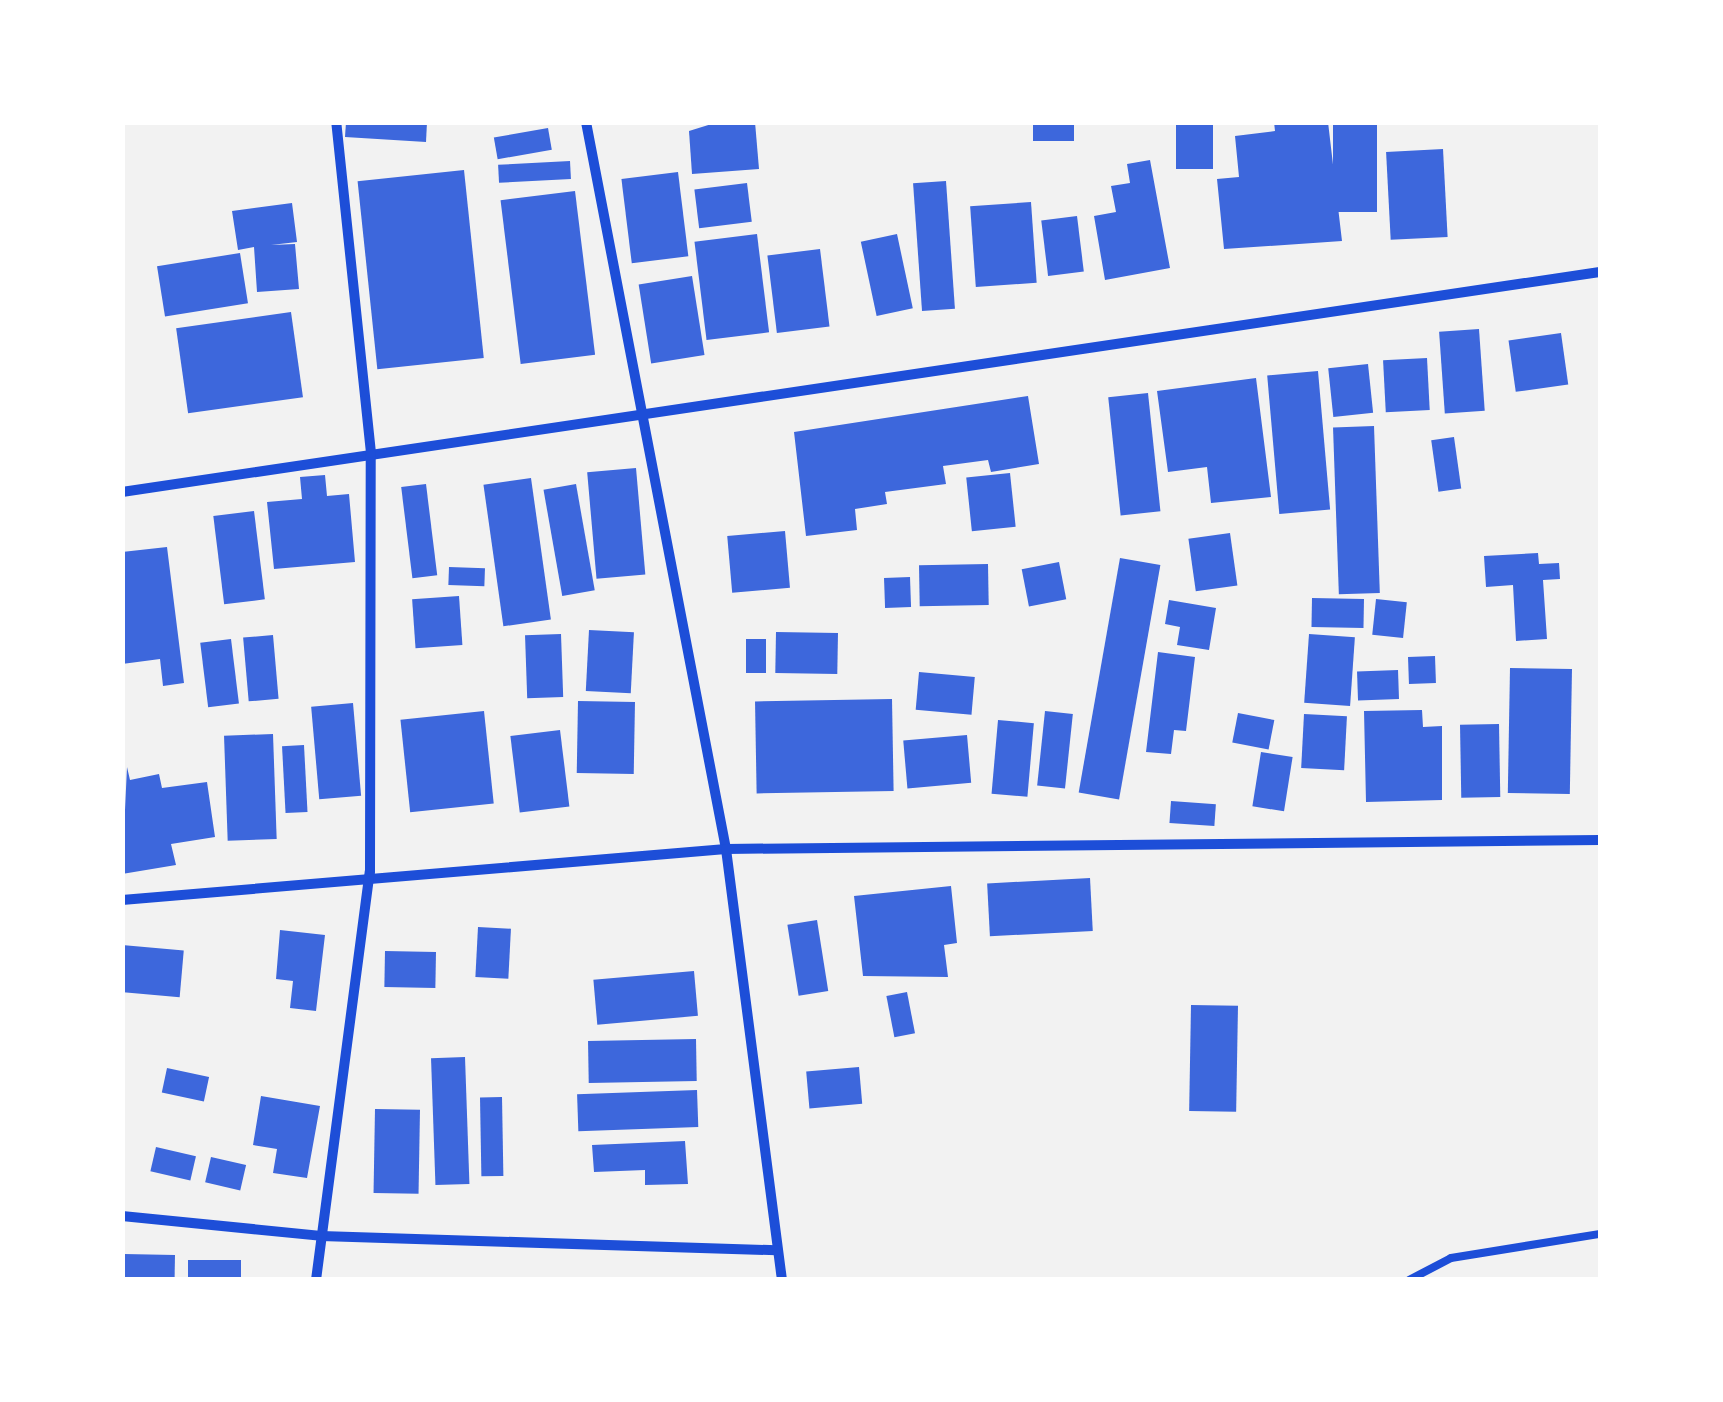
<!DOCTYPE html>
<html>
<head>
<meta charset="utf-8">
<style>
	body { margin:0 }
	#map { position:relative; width:1723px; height:1402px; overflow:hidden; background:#f2f2f2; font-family:Mulish,sans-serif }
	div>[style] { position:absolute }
	.building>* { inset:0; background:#3d67dc; transform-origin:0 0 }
	.service>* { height:8px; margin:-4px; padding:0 4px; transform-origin:4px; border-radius:4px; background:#1d4ed8 }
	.minor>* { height:10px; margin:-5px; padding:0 5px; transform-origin:5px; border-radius:5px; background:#1d4ed8 }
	span { translate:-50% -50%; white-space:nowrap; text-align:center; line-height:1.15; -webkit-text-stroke:10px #fff; paint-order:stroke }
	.frame { position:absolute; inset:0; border:125px solid #fff; pointer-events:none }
</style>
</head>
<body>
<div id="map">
	<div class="building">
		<i style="clip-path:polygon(346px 122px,427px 122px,426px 142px,345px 137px)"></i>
		<i style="clip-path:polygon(718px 122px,755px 122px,759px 169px,692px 174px,689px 131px)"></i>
		<i style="left:1033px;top:122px;width:41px;height:19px"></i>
		<i style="left:1176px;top:122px;width:37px;height:47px"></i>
		<i style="clip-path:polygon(1274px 122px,1328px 122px,1342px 241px,1224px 249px,1217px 179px,1239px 177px,1235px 136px,1275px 131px)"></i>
		<i style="left:1333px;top:122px;width:44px;height:90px"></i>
		<i style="left:548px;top:128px;width:22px;height:55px;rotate:80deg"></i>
		<i style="left:1443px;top:149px;width:88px;height:57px;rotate:87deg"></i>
		<i style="clip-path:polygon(1150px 160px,1170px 268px,1105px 280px,1094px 216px,1116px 212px,1111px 186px,1130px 183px,1127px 164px)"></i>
		<i style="left:570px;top:161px;width:18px;height:72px;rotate:87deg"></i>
		<i style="left:464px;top:170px;width:189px;height:107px;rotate:84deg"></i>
		<i style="left:678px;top:172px;width:85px;height:57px;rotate:83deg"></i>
		<i style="left:946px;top:181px;width:128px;height:33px;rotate:86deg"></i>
		<i style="left:747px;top:183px;width:39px;height:53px;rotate:83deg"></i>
		<i style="left:575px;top:191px;width:165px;height:75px;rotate:83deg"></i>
		<i style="left:1031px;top:202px;width:81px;height:61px;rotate:86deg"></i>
		<i style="clip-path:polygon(292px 203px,297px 242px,271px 245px,295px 244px,299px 289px,257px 292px,254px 247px,238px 250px,232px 211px)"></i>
		<i style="left:1077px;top:216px;width:56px;height:36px;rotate:83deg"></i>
		<i style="left:757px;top:234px;width:99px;height:63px;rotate:83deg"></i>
		<i style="left:897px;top:234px;width:76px;height:37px;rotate:78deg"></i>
		<i style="left:820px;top:249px;width:78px;height:53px;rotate:83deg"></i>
		<i style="left:240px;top:253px;width:51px;height:84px;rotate:81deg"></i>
		<i style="left:692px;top:276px;width:80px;height:54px;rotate:81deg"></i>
		<i style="left:291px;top:312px;width:86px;height:116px;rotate:82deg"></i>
		<i style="left:1479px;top:329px;width:82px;height:40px;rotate:86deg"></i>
		<i style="left:1561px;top:333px;width:52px;height:53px;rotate:82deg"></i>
		<i style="left:1427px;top:358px;width:52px;height:44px;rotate:87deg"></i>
		<i style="left:1368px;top:364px;width:49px;height:40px;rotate:84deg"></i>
		<i style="left:1318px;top:371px;width:139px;height:51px;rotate:85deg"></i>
		<i style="clip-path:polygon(1256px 378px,1271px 497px,1211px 503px,1207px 467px,1168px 472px,1157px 391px)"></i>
		<i style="left:1148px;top:393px;width:119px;height:40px;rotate:84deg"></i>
		<i style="clip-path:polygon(1028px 396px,1039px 464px,991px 472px,988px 460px,943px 466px,946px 484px,885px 492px,887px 504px,855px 509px,857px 530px,806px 536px,794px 432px)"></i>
		<i style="left:1374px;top:426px;width:167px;height:41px;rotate:88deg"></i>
		<i style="left:1454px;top:437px;width:52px;height:23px;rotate:82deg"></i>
		<i style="left:636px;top:468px;width:107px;height:49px;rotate:85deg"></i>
		<i style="left:1010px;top:473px;width:54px;height:44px;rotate:84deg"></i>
		<i style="clip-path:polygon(325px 475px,327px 496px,349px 494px,355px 562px,274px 569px,267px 502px,302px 499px,300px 477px)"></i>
		<i style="left:531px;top:478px;width:143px;height:48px;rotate:82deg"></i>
		<i style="left:426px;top:484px;width:92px;height:25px;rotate:83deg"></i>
		<i style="left:576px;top:484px;width:108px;height:33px;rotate:80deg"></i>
		<i style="left:254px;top:511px;width:89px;height:41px;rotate:83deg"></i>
		<i style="left:785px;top:531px;width:57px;height:58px;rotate:85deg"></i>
		<i style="left:1230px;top:533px;width:53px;height:42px;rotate:82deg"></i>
		<i style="clip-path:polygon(167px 547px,184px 683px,163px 686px,160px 659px,122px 664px,122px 552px)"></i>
		<i style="clip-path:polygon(1538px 553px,1539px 564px,1559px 563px,1560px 579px,1543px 580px,1547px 639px,1516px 641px,1513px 585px,1486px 587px,1484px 556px)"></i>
		<i style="left:1120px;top:558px;width:41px;height:238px;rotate:10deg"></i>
		<i style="left:1059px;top:562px;width:38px;height:38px;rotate:79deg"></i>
		<i style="left:988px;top:564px;width:41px;height:69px;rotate:89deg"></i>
		<i style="left:449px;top:567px;width:36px;height:18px;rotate:2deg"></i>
		<i style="left:910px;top:577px;width:30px;height:26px;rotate:88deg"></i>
		<i style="left:459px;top:596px;width:49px;height:47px;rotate:86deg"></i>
		<i style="left:1312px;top:598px;width:52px;height:29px;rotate:1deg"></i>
		<i style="left:1376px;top:599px;width:31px;height:36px;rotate:6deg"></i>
		<i style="clip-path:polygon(1169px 600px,1216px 608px,1209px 650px,1177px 645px,1180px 627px,1165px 624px)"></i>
		<i style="left:589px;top:630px;width:45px;height:61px;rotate:3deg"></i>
		<i style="left:776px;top:632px;width:62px;height:41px;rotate:1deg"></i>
		<i style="left:561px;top:634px;width:63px;height:36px;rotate:88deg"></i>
		<i style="left:1309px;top:634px;width:46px;height:69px;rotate:4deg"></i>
		<i style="left:273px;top:635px;width:64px;height:30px;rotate:85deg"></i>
		<i style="left:231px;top:639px;width:65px;height:31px;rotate:83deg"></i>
		<i style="left:766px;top:639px;width:34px;height:20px;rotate:90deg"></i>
		<i style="clip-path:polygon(1158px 652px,1195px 657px,1186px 731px,1174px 730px,1171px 754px,1146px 752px)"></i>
		<i style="left:1435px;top:656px;width:27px;height:27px;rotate:88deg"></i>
		<i style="left:1510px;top:668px;width:62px;height:125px;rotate:1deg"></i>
		<i style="left:1398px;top:670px;width:29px;height:41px;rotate:88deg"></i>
		<i style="left:919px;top:672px;width:56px;height:38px;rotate:5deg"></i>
		<i style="left:892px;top:699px;width:92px;height:137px;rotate:89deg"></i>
		<i style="left:578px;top:701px;width:57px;height:72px;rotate:1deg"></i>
		<i style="left:353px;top:703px;width:93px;height:42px;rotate:85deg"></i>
		<i style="clip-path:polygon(1422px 710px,1423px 727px,1442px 726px,1442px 800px,1366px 802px,1364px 711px)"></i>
		<i style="left:484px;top:711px;width:93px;height:84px;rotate:84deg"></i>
		<i style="left:1045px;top:711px;width:28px;height:75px;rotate:6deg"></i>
		<i style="left:1238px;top:713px;width:37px;height:30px;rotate:11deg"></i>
		<i style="left:1304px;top:714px;width:43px;height:54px;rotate:3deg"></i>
		<i style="left:998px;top:720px;width:36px;height:74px;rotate:5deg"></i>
		<i style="left:1499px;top:724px;width:73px;height:39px;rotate:89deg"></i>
		<i style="left:560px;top:730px;width:77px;height:50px;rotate:83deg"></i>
		<i style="left:273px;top:734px;width:105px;height:49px;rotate:88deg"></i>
		<i style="left:967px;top:735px;width:48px;height:64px;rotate:85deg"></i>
		<i style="left:304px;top:745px;width:67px;height:22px;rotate:87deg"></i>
		<i style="left:1261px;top:752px;width:32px;height:55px;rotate:9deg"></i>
		<i style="clip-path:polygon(127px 767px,130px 780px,159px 774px,162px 788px,207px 782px,215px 837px,171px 844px,176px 865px,122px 874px)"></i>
		<i style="left:1171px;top:801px;width:45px;height:22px;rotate:4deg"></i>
		<i style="left:1090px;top:878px;width:53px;height:103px;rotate:87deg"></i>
		<i style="clip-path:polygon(951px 886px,957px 943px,944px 945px,948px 977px,863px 976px,854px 896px)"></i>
		<i style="left:817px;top:920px;width:72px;height:30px;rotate:81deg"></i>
		<i style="left:478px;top:927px;width:33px;height:50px;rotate:3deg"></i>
		<i style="clip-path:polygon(280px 930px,325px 935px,316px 1011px,290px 1008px,293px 981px,276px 979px)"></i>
		<i style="left:122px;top:945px;width:62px;height:47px;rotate:5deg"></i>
		<i style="left:385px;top:951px;width:51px;height:36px;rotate:1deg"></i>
		<i style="left:694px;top:971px;width:45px;height:101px;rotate:85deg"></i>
		<i style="left:907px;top:992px;width:42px;height:21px;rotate:79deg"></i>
		<i style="left:1191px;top:1005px;width:47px;height:106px;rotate:1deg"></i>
		<i style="left:696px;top:1039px;width:42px;height:108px;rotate:89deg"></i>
		<i style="left:465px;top:1057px;width:127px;height:34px;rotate:88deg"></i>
		<i style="left:859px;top:1067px;width:37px;height:53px;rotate:85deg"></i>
		<i style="left:167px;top:1068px;width:43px;height:25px;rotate:12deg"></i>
		<i style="left:697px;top:1090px;width:37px;height:120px;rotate:88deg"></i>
		<i style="clip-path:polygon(261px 1096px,320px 1106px,307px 1178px,273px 1173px,277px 1149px,253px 1145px)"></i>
		<i style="left:502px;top:1097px;width:79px;height:22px;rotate:89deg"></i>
		<i style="left:375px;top:1109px;width:45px;height:84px;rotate:1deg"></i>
		<i style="clip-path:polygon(685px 1141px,688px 1184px,645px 1185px,645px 1170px,594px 1172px,592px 1145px)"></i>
		<i style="left:156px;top:1147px;width:41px;height:25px;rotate:13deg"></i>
		<i style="left:211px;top:1157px;width:36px;height:26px;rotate:13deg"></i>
		<i style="left:124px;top:1254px;width:51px;height:25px;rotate:1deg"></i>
		<i style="left:188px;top:1260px;width:53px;height:19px"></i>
	</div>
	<div class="service">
		<i style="left:1409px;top:1280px;width:47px;rotate:-27.6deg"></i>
		<i style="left:1451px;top:1258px;width:151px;rotate:-9.2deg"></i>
	</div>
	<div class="minor">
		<i style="left:586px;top:122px;width:740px;rotate:79.1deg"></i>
		<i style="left:726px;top:849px;width:435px;rotate:82.6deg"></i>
		<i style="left:122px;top:492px;width:1494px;rotate:-8.47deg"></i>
		<i style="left:122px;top:900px;width:606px;rotate:-4.83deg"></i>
		<i style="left:726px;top:849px;width:874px;rotate:-0.59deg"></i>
		<i style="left:122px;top:1216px;width:200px;rotate:5.7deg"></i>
		<i style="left:321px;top:1236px;width:456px;rotate:1.8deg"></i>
		<i style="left:316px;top:1280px;width:412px;rotate:-82.5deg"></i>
		<i style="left:370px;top:872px;width:419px;rotate:-89.9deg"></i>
		<i style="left:371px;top:453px;width:333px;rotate:-96deg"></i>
	</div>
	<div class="frame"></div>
</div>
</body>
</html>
